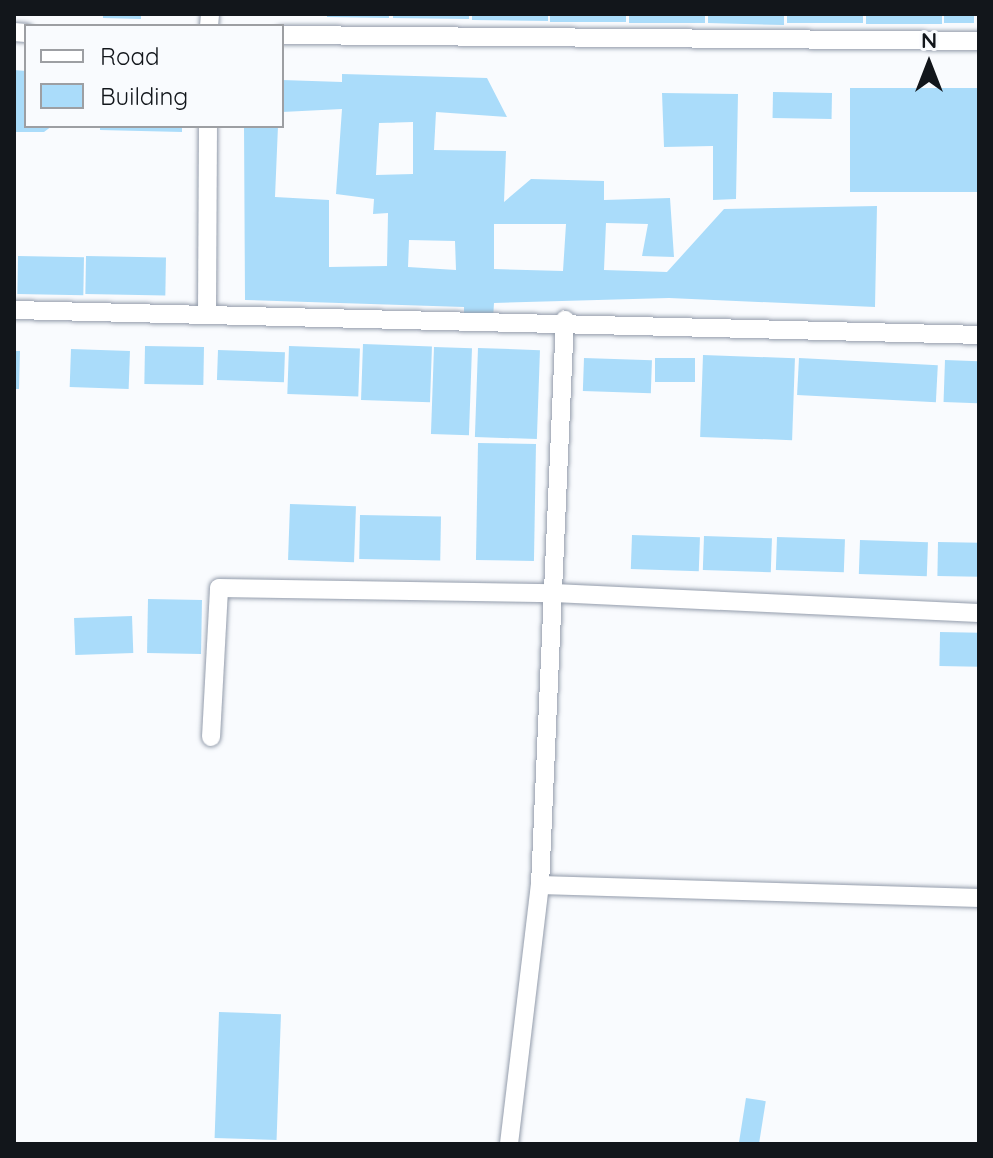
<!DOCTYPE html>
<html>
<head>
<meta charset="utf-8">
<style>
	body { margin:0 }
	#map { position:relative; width:993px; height:1158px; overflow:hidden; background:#f9fbfe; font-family:Quicksand,sans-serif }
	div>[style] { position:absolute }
	.building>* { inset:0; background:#aadcfa; transform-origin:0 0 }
	.roads { filter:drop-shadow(0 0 2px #939cab) drop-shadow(0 0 2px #939cab) }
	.minor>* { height:18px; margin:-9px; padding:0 9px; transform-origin:9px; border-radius:9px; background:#fff }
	span { translate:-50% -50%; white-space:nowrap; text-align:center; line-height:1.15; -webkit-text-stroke:7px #f9fbfe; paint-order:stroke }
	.frame { position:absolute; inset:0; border:16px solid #12161b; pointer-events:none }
	.legend { position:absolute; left:24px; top:24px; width:260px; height:104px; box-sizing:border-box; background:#f9fbfe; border:2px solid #9d9fa3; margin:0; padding:10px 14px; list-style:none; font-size:24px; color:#12161b }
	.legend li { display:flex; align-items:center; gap:16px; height:40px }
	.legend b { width:40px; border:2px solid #9d9fa3 }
	.north { position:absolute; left:889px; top:24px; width:80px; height:80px; -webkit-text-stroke:6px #f9fbfe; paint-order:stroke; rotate:0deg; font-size:22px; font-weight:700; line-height:32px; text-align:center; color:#12161b }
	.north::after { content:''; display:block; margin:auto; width:28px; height:36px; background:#12161b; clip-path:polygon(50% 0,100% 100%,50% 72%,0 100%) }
</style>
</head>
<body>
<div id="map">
	<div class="building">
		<i style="clip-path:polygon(103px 14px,141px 14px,141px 19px,103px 18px)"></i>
		<i style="clip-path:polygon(327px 14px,389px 14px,389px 18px,327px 17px)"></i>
		<i style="clip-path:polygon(393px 14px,469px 14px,469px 19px,393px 18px)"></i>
		<i style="clip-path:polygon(472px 14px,548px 14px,548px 21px,472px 20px)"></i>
		<i style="left:550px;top:14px;width:76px;height:8px"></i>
		<i style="left:629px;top:14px;width:76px;height:9px"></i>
		<i style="clip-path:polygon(708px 14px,784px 14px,784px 25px,708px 23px)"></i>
		<i style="left:787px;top:14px;width:76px;height:9px"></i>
		<i style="left:866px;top:14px;width:76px;height:10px"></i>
		<i style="left:944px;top:14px;width:30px;height:9px"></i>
		<i style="clip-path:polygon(14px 70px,26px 71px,26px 126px,52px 126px,44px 132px,14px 132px)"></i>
		<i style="clip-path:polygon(evenodd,342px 74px,487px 78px,507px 117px,436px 112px,434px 150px,506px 151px,504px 202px,531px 179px,604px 181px,604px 200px,670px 198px,674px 257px,642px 256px,648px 224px,606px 223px,604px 270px,667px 272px,724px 209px,877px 206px,875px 307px,669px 298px,494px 303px,493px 319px,464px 318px,464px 307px,245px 300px,244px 126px,278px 126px,275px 197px,329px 200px,329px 267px,387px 266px,388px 213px,373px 214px,374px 199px,336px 194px,342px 109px,282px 112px,282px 80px,342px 82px,342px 74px,413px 122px,413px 174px,376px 175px,379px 123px,413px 122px,342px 74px,494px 224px,566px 224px,563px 271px,494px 269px,494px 224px,342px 74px,409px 240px,455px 241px,456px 270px,408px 267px,409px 240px)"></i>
		<i style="left:979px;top:88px;width:104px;height:129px;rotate:90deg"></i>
		<i style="left:773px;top:92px;width:59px;height:26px;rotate:1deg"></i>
		<i style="clip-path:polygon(662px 93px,738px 94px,736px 199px,713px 200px,713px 146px,664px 147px)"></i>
		<i style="clip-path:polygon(100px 126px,182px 126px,182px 132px,100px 130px)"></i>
		<i style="left:18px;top:256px;width:66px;height:38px;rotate:1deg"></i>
		<i style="left:86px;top:256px;width:80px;height:38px;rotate:1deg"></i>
		<i style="left:363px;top:344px;width:69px;height:56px;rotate:2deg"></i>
		<i style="left:145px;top:346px;width:59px;height:38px;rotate:1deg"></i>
		<i style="left:289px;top:346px;width:71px;height:48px;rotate:2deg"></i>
		<i style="left:434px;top:347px;width:38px;height:87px;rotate:2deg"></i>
		<i style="left:478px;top:348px;width:62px;height:89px;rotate:2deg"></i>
		<i style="left:71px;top:349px;width:59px;height:38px;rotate:2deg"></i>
		<i style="left:218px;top:350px;width:67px;height:30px;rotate:2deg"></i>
		<i style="clip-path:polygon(14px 351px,20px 351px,19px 389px,14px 389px)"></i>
		<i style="left:703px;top:355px;width:92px;height:82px;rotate:2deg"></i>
		<i style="left:584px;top:358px;width:68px;height:33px;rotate:2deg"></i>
		<i style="left:655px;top:358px;width:40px;height:24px"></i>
		<i style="left:799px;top:358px;width:139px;height:37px;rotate:3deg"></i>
		<i style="left:945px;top:360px;width:34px;height:42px;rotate:2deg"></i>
		<i style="left:478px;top:443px;width:58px;height:117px;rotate:1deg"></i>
		<i style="left:290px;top:504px;width:66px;height:56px;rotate:2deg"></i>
		<i style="left:360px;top:515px;width:81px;height:44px;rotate:1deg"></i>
		<i style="left:632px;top:535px;width:68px;height:34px;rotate:2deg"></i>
		<i style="left:704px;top:536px;width:68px;height:34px;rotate:2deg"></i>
		<i style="left:777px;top:537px;width:68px;height:33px;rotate:2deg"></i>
		<i style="left:860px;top:540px;width:68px;height:34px;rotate:2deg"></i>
		<i style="left:938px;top:542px;width:41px;height:34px;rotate:1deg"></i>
		<i style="left:148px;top:599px;width:54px;height:54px;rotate:1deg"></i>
		<i style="left:132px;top:616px;width:37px;height:58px;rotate:88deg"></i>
		<i style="left:940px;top:632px;width:39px;height:34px;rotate:1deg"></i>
		<i style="left:219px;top:1012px;width:62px;height:126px;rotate:2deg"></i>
		<i style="left:746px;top:1098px;width:20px;height:46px;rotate:9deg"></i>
	</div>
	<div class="roads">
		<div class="minor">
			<i style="left:209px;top:26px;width:12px;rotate:-85deg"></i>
			<i style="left:14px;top:32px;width:12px;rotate:5deg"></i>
			<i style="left:282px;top:35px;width:697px;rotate:0.49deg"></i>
			<i style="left:14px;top:310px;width:965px;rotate:1.48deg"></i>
			<i style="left:207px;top:314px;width:188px;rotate:-89.7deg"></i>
			<i style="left:211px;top:737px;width:149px;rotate:-86.9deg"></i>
			<i style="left:219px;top:588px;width:335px;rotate:0.9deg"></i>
			<i style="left:554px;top:593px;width:425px;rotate:2.7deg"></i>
			<i style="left:540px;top:885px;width:439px;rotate:1.7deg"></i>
			<i style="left:509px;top:1144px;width:261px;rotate:-83.2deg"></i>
			<i style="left:540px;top:885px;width:566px;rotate:-87.47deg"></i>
		</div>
	</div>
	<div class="frame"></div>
	<ul class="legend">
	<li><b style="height:10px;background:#fff"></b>Road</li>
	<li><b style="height:22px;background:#aadcfa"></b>Building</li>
	</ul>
	<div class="north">N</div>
</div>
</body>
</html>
